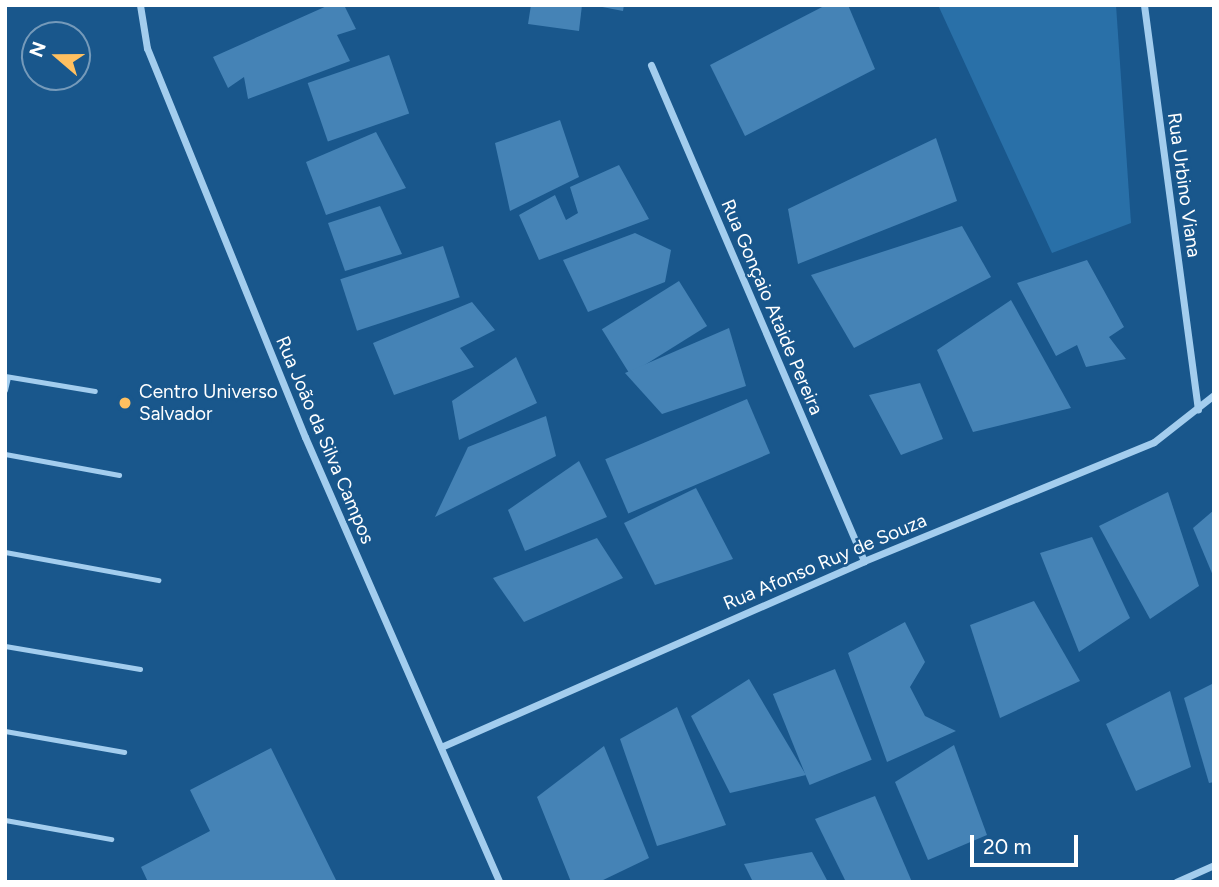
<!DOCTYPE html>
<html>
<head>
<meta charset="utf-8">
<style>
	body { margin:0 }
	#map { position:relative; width:1219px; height:887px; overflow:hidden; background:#19578c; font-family:Figtree,sans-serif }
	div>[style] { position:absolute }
	.green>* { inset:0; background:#2970a8 }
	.building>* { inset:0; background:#4583b6; transform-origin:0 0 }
	.service>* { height:5px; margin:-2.5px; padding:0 2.5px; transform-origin:2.5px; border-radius:2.5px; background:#a3cdee }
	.minor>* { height:7px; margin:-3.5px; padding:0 3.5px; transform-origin:3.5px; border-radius:3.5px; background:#a3cdee }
	.dots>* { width:19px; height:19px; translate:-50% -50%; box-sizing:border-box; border:4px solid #19578c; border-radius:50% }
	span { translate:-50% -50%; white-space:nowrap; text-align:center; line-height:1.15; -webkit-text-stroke:5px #19578c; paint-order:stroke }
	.street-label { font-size:19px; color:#fff }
	.poi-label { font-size:19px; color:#fff }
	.left { translate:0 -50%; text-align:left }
	.frame { position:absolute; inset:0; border:7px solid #fff; pointer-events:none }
	.north { position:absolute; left:21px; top:21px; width:70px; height:70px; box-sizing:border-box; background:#19578c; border:2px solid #759aba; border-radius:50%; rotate:290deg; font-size:19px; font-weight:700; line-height:28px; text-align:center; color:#fff }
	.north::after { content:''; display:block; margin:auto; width:24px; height:32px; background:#ffc060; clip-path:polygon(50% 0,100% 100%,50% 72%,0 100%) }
	.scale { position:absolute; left:970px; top:835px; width:108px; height:32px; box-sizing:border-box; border:4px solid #fff; border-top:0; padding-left:9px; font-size:21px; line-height:24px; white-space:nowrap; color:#fff; -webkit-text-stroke:5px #19578c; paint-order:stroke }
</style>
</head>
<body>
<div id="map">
	<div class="green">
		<i style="clip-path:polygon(938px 5px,1116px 5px,1131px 223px,1052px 253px)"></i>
	</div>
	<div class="building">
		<i style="clip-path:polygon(329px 5px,344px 5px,356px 29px,337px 35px,350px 61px,248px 99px,244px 77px,228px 88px,213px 57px)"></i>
		<i style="clip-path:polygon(531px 5px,582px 5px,579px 31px,528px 24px)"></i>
		<i style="clip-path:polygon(592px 5px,624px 5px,623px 11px)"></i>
		<i style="clip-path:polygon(826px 5px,848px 5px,875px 69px,745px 136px,710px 65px)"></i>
		<i style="left:389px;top:55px;width:62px;height:86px;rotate:71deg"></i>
		<i style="clip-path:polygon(560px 120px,579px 177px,510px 211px,495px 143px)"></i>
		<i style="clip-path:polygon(376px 132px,406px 188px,326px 215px,306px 162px)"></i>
		<i style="clip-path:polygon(936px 138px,957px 201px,798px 264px,788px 209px)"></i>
		<i style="clip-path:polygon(619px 165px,649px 219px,539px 260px,519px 215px,555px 195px,566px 220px,578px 213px,570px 187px)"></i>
		<i style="clip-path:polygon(380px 206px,402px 254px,345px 271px,328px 223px)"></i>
		<i style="clip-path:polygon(962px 226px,991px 277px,854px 348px,811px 275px)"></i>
		<i style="clip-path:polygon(635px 233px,671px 250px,665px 282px,588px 312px,563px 260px)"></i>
		<i style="left:443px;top:246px;width:54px;height:108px;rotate:72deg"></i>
		<i style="clip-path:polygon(1087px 260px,1124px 327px,1109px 337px,1126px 359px,1086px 367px,1077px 345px,1056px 356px,1017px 283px)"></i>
		<i style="left:679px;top:281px;width:53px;height:91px;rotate:58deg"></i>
		<i style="clip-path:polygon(1011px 300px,1071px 408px,973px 432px,937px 350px)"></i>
		<i style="clip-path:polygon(472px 302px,495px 330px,460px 348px,474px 367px,394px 395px,373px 343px)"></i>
		<i style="clip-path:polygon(729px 328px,746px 386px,662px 414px,625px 373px)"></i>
		<i style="clip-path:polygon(516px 357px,537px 403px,459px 440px,452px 401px)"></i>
		<i style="clip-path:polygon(920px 383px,943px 439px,901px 455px,869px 395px)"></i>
		<i style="left:747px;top:399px;width:59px;height:154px;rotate:67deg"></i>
		<i style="clip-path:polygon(546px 416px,556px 456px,435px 517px,468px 447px)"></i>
		<i style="clip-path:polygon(579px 461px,607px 517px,525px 551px,508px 510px)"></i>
		<i style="clip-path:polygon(696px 488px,733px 559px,655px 585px,624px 523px)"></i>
		<i style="clip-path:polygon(1168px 492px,1199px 586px,1150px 619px,1099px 526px)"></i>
		<i style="clip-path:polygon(1214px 510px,1214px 578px,1193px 528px)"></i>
		<i style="clip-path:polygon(1092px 537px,1130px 618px,1079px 652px,1040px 553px)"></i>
		<i style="clip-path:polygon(597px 538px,623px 578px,524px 622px,493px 578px)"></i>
		<i style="clip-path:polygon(1034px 601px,1080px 681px,1000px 718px,970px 625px)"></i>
		<i style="clip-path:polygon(905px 622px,925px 662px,910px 687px,925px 716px,956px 731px,887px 762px,848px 653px)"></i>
		<i style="left:835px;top:669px;width:98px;height:67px;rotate:68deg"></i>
		<i style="clip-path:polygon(749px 679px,806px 775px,730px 793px,691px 716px)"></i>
		<i style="clip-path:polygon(1214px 683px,1214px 782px,1209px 783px,1184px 698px)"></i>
		<i style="clip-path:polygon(1170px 691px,1191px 767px,1136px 791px,1106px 724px)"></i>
		<i style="clip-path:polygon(677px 707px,726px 825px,657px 846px,620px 739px)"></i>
		<i style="clip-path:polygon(954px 745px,987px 835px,928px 860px,895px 782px)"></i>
		<i style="clip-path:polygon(604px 746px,649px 858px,599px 882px,571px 882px,537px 797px)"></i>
		<i style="clip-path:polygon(271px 748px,337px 882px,148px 882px,141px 867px,210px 831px,190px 790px)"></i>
		<i style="clip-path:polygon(875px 796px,912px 882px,846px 882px,815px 819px)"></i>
		<i style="clip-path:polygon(812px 852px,828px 882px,753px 882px,744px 864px)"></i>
	</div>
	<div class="service">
		<i style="left:5px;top:376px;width:91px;rotate:9.5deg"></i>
		<i style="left:5px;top:390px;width:13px;rotate:-77deg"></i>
		<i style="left:5px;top:454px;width:116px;rotate:10.4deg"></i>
		<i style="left:5px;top:552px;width:156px;rotate:10.4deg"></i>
		<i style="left:5px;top:646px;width:137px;rotate:9.7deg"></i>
		<i style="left:5px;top:731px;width:121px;rotate:10deg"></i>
		<i style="left:5px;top:820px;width:108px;rotate:10.2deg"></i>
	</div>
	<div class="minor">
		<i style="left:140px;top:5px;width:44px;rotate:80.8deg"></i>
		<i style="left:147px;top:48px;width:420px;rotate:67.9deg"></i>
		<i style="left:305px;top:437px;width:485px;rotate:66.4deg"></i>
		<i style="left:1144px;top:5px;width:408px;rotate:82.4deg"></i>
		<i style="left:651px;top:65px;width:540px;rotate:66.76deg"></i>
		<i style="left:441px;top:747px;width:462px;rotate:-23.7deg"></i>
		<i style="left:864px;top:561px;width:313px;rotate:-22.3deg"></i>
		<i style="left:1154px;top:442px;width:76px;rotate:-38.1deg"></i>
		<i style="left:1176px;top:882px;width:42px;rotate:-24.1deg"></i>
	</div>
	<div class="dots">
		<i style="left:125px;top:403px;background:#ffc060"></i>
	</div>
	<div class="street-label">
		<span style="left:1184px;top:185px;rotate:82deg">Rua Urbino Viana</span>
		<span style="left:772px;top:307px;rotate:67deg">Rua Gonçaio Ataide Pereira</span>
		<span style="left:325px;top:440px;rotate:67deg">Rua João da Silva Campos</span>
		<span style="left:825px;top:562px;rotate:-23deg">Rua Afonso Ruy de Souza</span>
	</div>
	<div class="poi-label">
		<span class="left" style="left:139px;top:403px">Centro Universo<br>Salvador</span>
	</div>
	<div class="frame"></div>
	<div class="north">N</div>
	<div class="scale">20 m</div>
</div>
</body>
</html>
